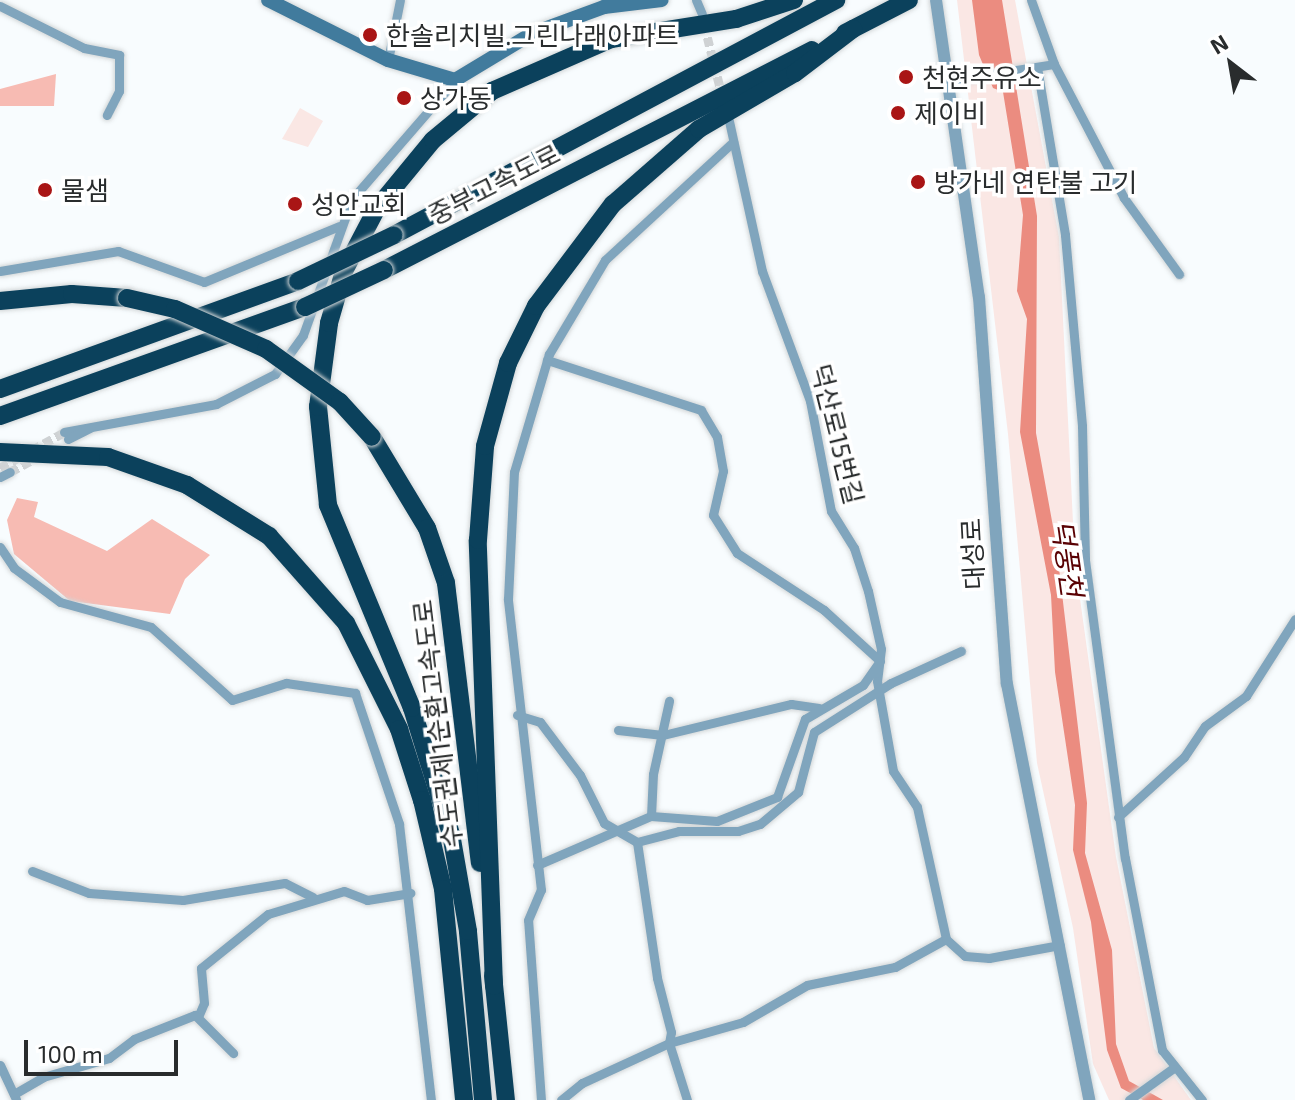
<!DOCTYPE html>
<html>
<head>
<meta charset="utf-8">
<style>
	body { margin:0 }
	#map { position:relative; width:1295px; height:1100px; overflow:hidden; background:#f8fcfe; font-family:"Exo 2","Noto Sans KR",sans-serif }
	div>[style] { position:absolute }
	.green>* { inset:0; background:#fae7e4 }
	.forest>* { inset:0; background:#f7bbb3 }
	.water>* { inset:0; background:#eb8c80 }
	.minor-tunnel>* { height:9px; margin-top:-4.5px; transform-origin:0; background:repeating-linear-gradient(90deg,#cfd2d4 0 9px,transparent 0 13.5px) }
	.roads { filter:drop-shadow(0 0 2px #d3d7d8) drop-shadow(0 0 2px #d3d7d8) }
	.minor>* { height:9px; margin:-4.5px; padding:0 4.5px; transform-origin:4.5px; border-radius:4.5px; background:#80a5bd }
	.tertiary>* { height:12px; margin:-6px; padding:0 6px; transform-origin:6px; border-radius:6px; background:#80a5bd }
	.secondary>* { height:14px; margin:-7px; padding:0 7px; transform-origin:7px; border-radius:7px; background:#417b9d }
	.motorway>* { height:18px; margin:-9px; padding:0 9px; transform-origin:9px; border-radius:9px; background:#0b415c }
	.bridges { filter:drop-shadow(0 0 2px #d3d7d8) drop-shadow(0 0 2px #d3d7d8) }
	.motorway-bridge>* { height:18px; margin:-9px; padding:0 9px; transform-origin:9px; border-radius:9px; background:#0b415c }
	.dots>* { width:22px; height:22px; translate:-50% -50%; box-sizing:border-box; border:4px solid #fff; border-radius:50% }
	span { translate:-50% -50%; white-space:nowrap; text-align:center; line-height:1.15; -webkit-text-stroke:7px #fff; paint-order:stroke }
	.poi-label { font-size:26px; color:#292c2d }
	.left { translate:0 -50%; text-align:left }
	.street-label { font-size:26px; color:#292c2d }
	.water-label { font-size:28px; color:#590103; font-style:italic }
	.north { position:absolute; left:1191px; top:24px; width:80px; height:80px; -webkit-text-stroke:6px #fff; paint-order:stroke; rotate:329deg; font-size:22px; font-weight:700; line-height:32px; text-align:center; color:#292c2d }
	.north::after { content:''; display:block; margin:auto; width:28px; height:36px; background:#292c2d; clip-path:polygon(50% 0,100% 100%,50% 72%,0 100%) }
	.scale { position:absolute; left:24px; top:1040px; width:154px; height:36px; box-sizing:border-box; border:4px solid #292c2d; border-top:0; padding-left:10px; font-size:24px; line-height:28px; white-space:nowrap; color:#292c2d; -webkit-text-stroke:6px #fff; paint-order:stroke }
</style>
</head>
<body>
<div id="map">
	<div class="green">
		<i style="clip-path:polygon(957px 0,1015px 0,1059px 237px,1075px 563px,1116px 857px,1154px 1048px,1191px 1100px,1109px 1100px,1093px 1064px,1073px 928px,1037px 763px,1008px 434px)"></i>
		<i style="clip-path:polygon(300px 108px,323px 121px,308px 147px,282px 139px)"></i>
	</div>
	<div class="forest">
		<i style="clip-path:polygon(56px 74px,54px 106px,0 106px,0 89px)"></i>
		<i style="clip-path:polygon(17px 498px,38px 502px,34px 517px,107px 551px,152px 519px,210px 555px,185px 579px,170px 614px,70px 601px,14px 554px,7px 520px)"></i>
	</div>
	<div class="water">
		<i style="clip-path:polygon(972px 0,1002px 0,1037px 216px,1036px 433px,1056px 543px,1087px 803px,1085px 853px,1112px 950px,1116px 1044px,1129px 1081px,1163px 1100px,1143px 1100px,1121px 1088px,1107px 1050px,1091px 922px,1073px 850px,1075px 805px,1055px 672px,1051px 595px,1020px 432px,1027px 319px,1017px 291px,1023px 215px,1003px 92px,993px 88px,979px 55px)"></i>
	</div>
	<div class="minor-tunnel">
		<i style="left:704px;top:24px;width:77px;rotate:75.8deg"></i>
		<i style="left:32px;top:450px;width:37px;rotate:-29deg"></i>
		<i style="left:0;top:468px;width:22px;rotate:-30deg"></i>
		<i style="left:10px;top:472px;width:29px;rotate:-29deg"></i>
	</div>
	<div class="roads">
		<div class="minor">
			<i style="left:696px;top:0;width:15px;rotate:67deg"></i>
			<i style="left:1031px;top:0;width:68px;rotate:70.2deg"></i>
			<i style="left:1054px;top:64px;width:151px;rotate:62.4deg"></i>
			<i style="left:1124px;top:198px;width:94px;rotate:54.1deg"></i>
			<i style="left:0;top:6px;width:94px;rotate:26.6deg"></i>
			<i style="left:84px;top:48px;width:36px;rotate:11deg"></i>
			<i style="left:119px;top:55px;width:36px;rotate:90deg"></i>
			<i style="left:119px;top:91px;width:27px;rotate:117deg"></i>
			<i style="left:388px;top:60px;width:61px;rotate:-78.7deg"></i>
			<i style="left:1037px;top:67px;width:170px;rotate:80.5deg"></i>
			<i style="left:1065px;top:235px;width:192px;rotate:84.9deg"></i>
			<i style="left:1082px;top:426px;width:134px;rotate:88.7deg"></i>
			<i style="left:1085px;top:560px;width:301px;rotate:82.4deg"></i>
			<i style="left:1125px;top:858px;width:196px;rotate:79.1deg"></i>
			<i style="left:1162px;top:1050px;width:64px;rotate:51.3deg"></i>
			<i style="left:951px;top:80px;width:104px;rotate:-8.8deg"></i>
			<i style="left:729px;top:121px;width:154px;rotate:77.6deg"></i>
			<i style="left:762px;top:271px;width:139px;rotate:69.7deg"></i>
			<i style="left:810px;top:401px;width:112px;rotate:79.2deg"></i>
			<i style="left:831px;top:511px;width:44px;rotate:58.1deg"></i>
			<i style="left:854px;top:548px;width:45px;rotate:72deg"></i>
			<i style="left:868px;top:591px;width:59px;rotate:77.4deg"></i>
			<i style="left:881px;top:649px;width:32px;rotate:97deg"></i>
			<i style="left:877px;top:681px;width:91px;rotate:79.9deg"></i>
			<i style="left:893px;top:771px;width:43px;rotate:56.3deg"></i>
			<i style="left:917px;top:807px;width:135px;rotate:77.6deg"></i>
			<i style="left:0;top:271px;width:120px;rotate:-9.6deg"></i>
			<i style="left:118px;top:251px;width:91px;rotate:19.8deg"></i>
			<i style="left:204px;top:282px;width:146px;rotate:-22.5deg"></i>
			<i style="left:64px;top:432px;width:155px;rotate:-10.4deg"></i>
			<i style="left:216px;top:404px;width:66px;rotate:-27deg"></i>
			<i style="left:275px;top:374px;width:48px;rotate:-54.3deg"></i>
			<i style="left:303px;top:335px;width:145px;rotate:-70.2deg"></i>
			<i style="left:352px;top:199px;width:157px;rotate:-49.1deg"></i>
			<i style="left:68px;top:439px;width:25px;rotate:-27deg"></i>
			<i style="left:0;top:477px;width:11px;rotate:-27deg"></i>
			<i style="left:0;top:547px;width:25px;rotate:56deg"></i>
			<i style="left:14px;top:568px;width:57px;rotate:36.5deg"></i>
			<i style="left:60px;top:602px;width:94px;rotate:15.4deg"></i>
			<i style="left:151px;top:627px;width:109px;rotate:42deg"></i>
			<i style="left:232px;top:700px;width:57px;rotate:-17.5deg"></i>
			<i style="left:286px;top:683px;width:70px;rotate:8.2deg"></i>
			<i style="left:355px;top:693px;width:138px;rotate:71.4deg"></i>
			<i style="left:399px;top:824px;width:278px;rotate:83.4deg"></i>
			<i style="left:517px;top:715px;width:24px;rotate:17deg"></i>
			<i style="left:540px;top:722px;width:66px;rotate:53deg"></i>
			<i style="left:580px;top:775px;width:54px;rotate:63.4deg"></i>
			<i style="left:604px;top:823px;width:38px;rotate:30deg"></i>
			<i style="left:637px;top:842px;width:137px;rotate:81.6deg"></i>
			<i style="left:657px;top:978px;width:56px;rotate:75.5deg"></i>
			<i style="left:671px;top:1032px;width:11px;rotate:100deg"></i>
			<i style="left:669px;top:1043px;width:96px;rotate:155.3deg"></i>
			<i style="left:582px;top:1083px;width:27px;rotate:141deg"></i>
			<i style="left:618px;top:730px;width:45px;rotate:6.3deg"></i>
			<i style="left:663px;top:735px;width:132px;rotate:-13.6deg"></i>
			<i style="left:791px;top:704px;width:28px;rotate:8deg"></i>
			<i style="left:651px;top:816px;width:42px;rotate:-87.3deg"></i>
			<i style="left:653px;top:774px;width:75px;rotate:-77.6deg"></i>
			<i style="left:1118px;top:817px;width:89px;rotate:-42.3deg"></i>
			<i style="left:1184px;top:757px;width:37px;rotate:-56deg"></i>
			<i style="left:1205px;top:726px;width:51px;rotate:-36.2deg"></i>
			<i style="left:1246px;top:696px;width:91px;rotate:-57.5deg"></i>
			<i style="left:637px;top:842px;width:43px;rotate:-14.7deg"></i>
			<i style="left:679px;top:831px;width:59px"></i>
			<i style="left:738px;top:831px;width:23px;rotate:-18deg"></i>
			<i style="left:760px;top:824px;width:50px;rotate:-40.1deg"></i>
			<i style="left:798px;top:792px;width:62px;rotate:-75.1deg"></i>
			<i style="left:814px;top:732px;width:91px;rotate:-32.5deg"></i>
			<i style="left:891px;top:683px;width:77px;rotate:-24.6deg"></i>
			<i style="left:537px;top:865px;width:124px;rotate:-23.3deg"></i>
			<i style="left:651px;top:816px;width:66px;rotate:4.3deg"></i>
			<i style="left:717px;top:821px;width:65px;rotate:-21.8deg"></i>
			<i style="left:777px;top:797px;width:83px;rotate:-70.3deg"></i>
			<i style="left:805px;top:719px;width:67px;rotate:-30.4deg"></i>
			<i style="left:863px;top:685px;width:29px;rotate:-55deg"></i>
			<i style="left:880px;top:661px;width:76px;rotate:-137.7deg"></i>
			<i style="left:824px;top:610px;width:104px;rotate:-146.8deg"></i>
			<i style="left:737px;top:553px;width:45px;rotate:-122.3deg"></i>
			<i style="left:713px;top:515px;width:45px;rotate:-77.2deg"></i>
			<i style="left:723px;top:471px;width:35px;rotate:-100deg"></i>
			<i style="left:717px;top:437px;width:31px;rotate:-121deg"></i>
			<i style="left:701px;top:410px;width:162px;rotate:-162deg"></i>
			<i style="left:32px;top:871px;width:61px;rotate:21.1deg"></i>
			<i style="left:89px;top:893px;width:94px;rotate:4.3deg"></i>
			<i style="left:183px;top:900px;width:103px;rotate:-9.5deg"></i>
			<i style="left:285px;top:883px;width:31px;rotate:27deg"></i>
			<i style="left:198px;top:1017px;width:15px;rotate:-67deg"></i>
			<i style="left:204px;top:1003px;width:35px;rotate:-95deg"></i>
			<i style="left:201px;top:968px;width:86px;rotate:-38.9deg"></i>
			<i style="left:268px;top:914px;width:79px;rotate:-16.8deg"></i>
			<i style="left:344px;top:891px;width:25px;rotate:21deg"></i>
			<i style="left:367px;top:900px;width:44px;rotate:-9.2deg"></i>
			<i style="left:0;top:1065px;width:38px;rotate:65deg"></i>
			<i style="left:14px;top:1094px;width:34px;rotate:-30deg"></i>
			<i style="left:43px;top:1077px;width:69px;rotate:-16.1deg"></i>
			<i style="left:109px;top:1058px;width:31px;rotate:-37deg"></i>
			<i style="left:134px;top:1039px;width:66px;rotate:-21.5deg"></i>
			<i style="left:195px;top:1015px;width:54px;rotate:45deg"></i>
			<i style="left:541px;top:1100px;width:180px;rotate:-94.1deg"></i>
			<i style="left:528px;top:920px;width:33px;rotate:-67deg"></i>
			<i style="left:541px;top:890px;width:293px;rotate:-96.5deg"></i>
			<i style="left:508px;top:599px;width:127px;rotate:-87.3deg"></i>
			<i style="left:514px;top:472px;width:123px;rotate:-73.5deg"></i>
			<i style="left:549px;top:354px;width:109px;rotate:-59.2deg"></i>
			<i style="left:605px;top:260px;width:174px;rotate:-42.7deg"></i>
			<i style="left:687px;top:1100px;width:60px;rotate:-107.5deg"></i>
			<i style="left:669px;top:1043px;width:77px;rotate:-15.8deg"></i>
			<i style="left:743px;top:1022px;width:74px;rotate:-30deg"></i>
			<i style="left:807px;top:985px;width:90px;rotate:-11.6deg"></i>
			<i style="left:895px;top:967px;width:58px;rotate:-28.8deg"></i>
			<i style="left:946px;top:939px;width:25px;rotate:42deg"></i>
			<i style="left:965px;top:956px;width:24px;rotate:5deg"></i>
			<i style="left:989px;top:958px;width:72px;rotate:-10.4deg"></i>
			<i style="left:1129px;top:1100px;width:53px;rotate:-35.8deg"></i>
		</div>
		<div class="tertiary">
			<i style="left:936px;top:0;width:300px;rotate:81.8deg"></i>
			<i style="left:979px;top:297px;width:388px;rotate:85.9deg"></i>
			<i style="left:1007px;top:684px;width:424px;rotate:78.8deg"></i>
		</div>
		<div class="secondary">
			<i style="left:268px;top:0;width:134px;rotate:26.6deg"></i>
			<i style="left:388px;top:60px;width:70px;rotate:16.6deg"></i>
			<i style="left:455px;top:80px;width:91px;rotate:-31.1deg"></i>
			<i style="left:533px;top:33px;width:76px;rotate:-20.1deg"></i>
			<i style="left:604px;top:7px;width:58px;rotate:-6.9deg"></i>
		</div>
		<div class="motorway">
			<i style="left:845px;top:33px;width:72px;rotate:-27.3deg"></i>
			<i style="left:394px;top:235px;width:501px;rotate:-28deg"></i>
			<i style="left:384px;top:270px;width:481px;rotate:-27.2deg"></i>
			<i style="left:0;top:301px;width:72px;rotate:-5.6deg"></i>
			<i style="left:72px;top:294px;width:55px;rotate:4.2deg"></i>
			<i style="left:0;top:389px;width:317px;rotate:-19.9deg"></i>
			<i style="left:0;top:416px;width:324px;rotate:-19.7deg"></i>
			<i style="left:372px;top:437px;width:106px;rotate:58.9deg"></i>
			<i style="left:427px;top:528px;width:58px;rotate:70.9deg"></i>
			<i style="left:446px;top:583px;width:282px;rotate:83.1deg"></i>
			<i style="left:0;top:452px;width:108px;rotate:2.7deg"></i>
			<i style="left:108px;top:457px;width:84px;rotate:19.5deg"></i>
			<i style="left:187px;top:485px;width:97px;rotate:31.9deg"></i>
			<i style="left:269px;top:536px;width:116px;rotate:48.5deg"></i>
			<i style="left:346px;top:623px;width:119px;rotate:63.4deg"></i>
			<i style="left:399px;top:729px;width:75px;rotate:72.1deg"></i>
			<i style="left:422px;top:800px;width:91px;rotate:76.7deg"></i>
			<i style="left:443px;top:889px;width:212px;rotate:84.3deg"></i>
			<i style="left:493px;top:975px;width:126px;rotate:84.1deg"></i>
			<i style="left:494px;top:986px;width:446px;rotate:-92.1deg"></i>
			<i style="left:478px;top:540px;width:94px;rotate:-85.7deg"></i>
			<i style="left:485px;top:446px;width:86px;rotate:-74.5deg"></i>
			<i style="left:508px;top:363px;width:64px;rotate:-63.8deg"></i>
			<i style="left:536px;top:306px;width:128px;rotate:-53deg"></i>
			<i style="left:613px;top:204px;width:114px;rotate:-41.1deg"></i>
			<i style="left:699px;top:129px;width:111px;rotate:-30.3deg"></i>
			<i style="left:795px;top:73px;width:73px;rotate:-37.2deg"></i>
			<i style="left:483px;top:1100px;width:170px;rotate:-95.1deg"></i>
			<i style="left:468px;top:931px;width:98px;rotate:-99.9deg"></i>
			<i style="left:451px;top:834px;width:132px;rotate:-107.2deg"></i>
			<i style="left:412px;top:708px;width:220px;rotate:-112.5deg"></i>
			<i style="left:328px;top:505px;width:99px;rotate:-95.8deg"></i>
			<i style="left:318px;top:407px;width:85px;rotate:-82.5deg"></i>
			<i style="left:329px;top:323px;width:54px;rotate:-73.9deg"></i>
			<i style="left:344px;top:271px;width:71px;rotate:-62.4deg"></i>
			<i style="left:377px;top:208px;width:88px;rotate:-50.5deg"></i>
			<i style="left:433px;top:140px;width:77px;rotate:-39.7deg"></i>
			<i style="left:492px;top:91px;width:130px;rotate:-23.6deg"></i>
			<i style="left:611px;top:39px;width:127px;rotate:-9.1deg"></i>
			<i style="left:736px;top:19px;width:61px;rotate:-18.1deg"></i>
		</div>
	</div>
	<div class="bridges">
		<div class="motorway-bridge">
			<i style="left:298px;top:281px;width:106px;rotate:-25.6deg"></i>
			<i style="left:127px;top:298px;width:49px;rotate:12.9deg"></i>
			<i style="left:175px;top:309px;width:99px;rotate:23.7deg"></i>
			<i style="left:266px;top:349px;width:91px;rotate:35.6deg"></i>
			<i style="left:340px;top:402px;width:47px;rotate:47.6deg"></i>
			<i style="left:305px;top:307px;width:87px;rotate:-25.1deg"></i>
		</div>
	</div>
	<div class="dots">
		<i style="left:370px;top:35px;background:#a91515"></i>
		<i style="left:906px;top:77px;background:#a91515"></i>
		<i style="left:404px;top:98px;background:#a91515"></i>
		<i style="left:898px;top:113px;background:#a91515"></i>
		<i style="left:918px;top:182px;background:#a91515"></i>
		<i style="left:45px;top:190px;background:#a91515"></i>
		<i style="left:295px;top:204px;background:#a91515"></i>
	</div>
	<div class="poi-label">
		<span class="left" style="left:386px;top:35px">한솔리치빌.그린나래아파트</span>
		<span class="left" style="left:922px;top:77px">천현주유소</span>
		<span class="left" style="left:420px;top:98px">상가동</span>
		<span class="left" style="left:914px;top:113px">제이비</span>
		<span class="left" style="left:934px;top:182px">방가네 연탄불 고기</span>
		<span class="left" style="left:61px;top:190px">물샘</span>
		<span class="left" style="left:311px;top:204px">성안교회</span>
	</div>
	<div class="street-label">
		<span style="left:494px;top:184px;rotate:-27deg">중부고속도로</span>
		<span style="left:838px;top:434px;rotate:76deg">덕산로15번길</span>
		<span style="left:972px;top:554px;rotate:-93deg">대성로</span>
		<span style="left:437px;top:724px;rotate:-97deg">수도권제1순환고속도로</span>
	</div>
	<div class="water-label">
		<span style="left:1068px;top:558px;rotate:82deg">덕풍천</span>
	</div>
	<div class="north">N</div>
	<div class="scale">100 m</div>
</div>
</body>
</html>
